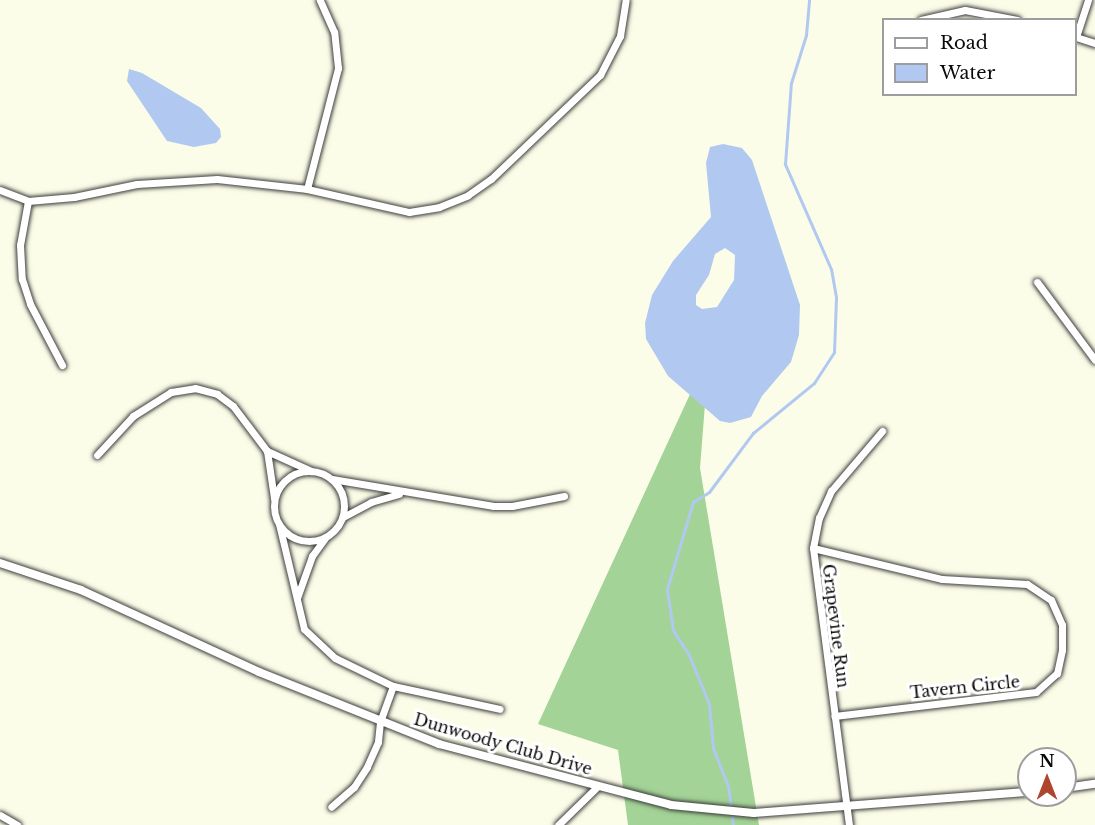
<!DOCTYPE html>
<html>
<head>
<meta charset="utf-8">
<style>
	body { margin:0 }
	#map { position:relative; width:1095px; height:825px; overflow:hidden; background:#fcfde8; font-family:"Libre Baskerville",serif }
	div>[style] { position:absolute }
	.forest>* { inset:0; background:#a3d396 }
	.water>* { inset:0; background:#b1c9f0 }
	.stream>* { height:3px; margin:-1.5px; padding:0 1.5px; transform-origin:1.5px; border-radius:1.5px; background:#b1c9f0 }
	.roads { filter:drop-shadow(0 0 2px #3d3d3d) drop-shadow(0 0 2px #3d3d3d) }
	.minor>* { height:7px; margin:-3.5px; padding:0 3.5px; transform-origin:3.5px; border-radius:3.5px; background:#fff }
	.minor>.ring { margin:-3.5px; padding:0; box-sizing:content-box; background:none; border:7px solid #fff; border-radius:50% }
	.tertiary>* { height:8px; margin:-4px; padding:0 4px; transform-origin:4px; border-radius:4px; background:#fff }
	span { translate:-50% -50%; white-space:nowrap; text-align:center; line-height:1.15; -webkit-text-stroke:6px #fff; paint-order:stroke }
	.street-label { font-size:16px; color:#0a0a0a }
	.legend { position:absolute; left:882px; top:18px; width:195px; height:78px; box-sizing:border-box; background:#fff; border:2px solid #9d9d9d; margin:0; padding:8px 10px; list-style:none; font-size:18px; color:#0a0a0a }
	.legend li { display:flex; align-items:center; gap:12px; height:30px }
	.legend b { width:30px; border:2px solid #9d9d9d }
	.north { position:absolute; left:1017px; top:747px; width:60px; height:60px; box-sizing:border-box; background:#fff; border:2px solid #9d9d9d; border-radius:50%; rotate:0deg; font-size:16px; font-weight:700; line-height:24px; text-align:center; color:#0a0a0a }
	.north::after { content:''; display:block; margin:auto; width:21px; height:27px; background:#ae462e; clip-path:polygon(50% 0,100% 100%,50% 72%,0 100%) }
</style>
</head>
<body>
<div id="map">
	<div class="forest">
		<i style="clip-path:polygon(709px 353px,700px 468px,759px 825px,628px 825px,618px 750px,538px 724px)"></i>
	</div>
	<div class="water">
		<i style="clip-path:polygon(129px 69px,142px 73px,201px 108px,220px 129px,221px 137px,216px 143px,194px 147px,167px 141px,127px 81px)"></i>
		<i style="clip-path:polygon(evenodd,723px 144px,742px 148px,752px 160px,800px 305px,799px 335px,791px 362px,762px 396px,751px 417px,730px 423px,720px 421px,668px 376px,646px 339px,645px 323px,652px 295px,673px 261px,711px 217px,706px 163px,710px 147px,723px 144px,725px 248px,735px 255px,734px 280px,717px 307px,702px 309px,696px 305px,696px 295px,709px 275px,715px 254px,725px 248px)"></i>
	</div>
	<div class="stream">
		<i style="left:733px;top:825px;width:39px;rotate:-97deg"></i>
		<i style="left:728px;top:786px;width:41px;rotate:-111.5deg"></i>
		<i style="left:713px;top:748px;width:44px;rotate:-95.2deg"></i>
		<i style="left:709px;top:704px;width:53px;rotate:-112.2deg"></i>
		<i style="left:689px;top:655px;width:30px;rotate:-123deg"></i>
		<i style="left:673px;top:630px;width:41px;rotate:-98.3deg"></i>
		<i style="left:667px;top:589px;width:91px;rotate:-73.4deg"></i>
		<i style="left:693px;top:502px;width:19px;rotate:-32deg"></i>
		<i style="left:709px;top:492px;width:74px;rotate:-53.3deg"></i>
		<i style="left:753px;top:433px;width:79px;rotate:-39.3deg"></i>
		<i style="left:814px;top:383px;width:37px;rotate:-57deg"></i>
		<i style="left:834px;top:352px;width:55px;rotate:-87.9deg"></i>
		<i style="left:836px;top:297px;width:28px;rotate:-100deg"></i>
		<i style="left:831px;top:269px;width:115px;rotate:-113.7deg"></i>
		<i style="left:785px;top:164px;width:81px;rotate:-85.8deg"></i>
		<i style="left:791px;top:83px;width:50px;rotate:-72.6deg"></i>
		<i style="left:806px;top:35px;width:35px;rotate:-85deg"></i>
	</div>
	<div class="roads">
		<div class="minor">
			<i style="left:921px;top:20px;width:45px;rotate:-12.8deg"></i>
			<i style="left:965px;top:10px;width:53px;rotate:10.9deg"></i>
			<i style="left:1076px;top:37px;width:39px;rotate:-72deg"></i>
			<i style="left:1076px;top:37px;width:20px;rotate:18deg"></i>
			<i style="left:307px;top:189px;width:125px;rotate:-75.6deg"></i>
			<i style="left:338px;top:68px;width:36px;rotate:-96deg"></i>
			<i style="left:334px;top:32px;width:35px;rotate:-114deg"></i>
			<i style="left:0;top:190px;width:30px;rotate:21deg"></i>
			<i style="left:28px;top:201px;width:46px;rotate:-5deg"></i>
			<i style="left:74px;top:197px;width:64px;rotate:-11.7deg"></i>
			<i style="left:137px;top:184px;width:80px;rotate:-3.6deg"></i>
			<i style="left:217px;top:179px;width:91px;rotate:6.3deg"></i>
			<i style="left:307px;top:189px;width:105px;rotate:12.7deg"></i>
			<i style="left:409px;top:212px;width:30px;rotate:-9deg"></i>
			<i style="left:439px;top:207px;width:31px;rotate:-22deg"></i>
			<i style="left:468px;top:195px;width:28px;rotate:-35deg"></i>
			<i style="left:491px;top:179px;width:151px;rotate:-43.7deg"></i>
			<i style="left:600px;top:75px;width:44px;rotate:-62.9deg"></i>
			<i style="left:620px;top:36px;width:36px;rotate:-81deg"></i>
			<i style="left:28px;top:201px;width:45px;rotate:100.3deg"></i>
			<i style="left:20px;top:245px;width:34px;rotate:87deg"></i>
			<i style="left:22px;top:279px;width:26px;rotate:72deg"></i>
			<i style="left:30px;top:304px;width:69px;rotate:62.3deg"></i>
			<i style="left:1037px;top:282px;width:97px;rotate:53.4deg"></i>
			<i style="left:267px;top:451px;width:48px;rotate:24.4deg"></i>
			<i style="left:97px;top:455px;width:53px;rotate:-47.3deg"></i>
			<i style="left:133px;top:416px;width:45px;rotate:-32.3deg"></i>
			<i style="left:171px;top:392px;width:24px;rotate:-9deg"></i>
			<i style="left:195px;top:388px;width:23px;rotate:15deg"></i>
			<i style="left:217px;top:394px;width:20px;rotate:37deg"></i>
			<i style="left:233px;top:406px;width:56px;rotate:52.9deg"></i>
			<i style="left:267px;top:451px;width:48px;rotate:81.5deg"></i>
			<i class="ring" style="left:274px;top:471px;width:63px;height:63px"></i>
			<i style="left:332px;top:479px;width:164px;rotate:9.5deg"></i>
			<i style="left:494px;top:506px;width:18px"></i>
			<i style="left:512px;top:506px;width:53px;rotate:-10.9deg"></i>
			<i style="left:343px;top:517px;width:32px;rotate:-28deg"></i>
			<i style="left:371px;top:502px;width:29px;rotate:-16deg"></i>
			<i style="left:279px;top:524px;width:108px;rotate:76.6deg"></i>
			<i style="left:304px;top:629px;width:42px;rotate:43.1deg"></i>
			<i style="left:335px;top:658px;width:64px;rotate:25.8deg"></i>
			<i style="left:393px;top:686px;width:38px;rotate:110deg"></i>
			<i style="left:380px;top:722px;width:20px;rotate:96deg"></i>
			<i style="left:378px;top:742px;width:27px;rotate:114deg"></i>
			<i style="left:367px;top:767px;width:24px;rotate:123deg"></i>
			<i style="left:354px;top:787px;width:30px;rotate:139deg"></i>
			<i style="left:813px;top:548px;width:133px;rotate:13.5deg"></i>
			<i style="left:942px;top:579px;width:85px;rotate:3.4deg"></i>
			<i style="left:1027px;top:584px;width:29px;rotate:34deg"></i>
			<i style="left:1051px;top:600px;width:27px;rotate:66deg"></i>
			<i style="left:1062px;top:625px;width:25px;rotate:90deg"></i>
			<i style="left:1062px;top:650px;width:24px;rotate:102deg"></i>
			<i style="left:1057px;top:673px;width:28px;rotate:138deg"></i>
			<i style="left:1036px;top:692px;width:203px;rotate:173.2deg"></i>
			<i style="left:297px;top:598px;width:45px;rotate:-70.3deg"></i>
			<i style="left:312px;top:556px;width:22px;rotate:-54deg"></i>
			<i style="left:393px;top:686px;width:109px;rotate:12.1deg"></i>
			<i style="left:0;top:815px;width:20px;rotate:30deg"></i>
			<i style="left:558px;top:825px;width:54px;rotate:-44.3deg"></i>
			<i style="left:849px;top:825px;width:279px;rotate:-97.4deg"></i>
			<i style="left:813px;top:548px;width:31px;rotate:-79deg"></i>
			<i style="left:819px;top:518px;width:30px;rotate:-66deg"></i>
			<i style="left:831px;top:491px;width:79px;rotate:-49.6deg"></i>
		</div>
		<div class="tertiary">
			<i style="left:0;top:563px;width:85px;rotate:18.4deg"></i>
			<i style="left:81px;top:590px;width:196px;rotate:24.7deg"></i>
			<i style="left:259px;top:672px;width:194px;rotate:21.8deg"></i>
			<i style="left:439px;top:744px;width:240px;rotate:14.7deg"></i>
			<i style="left:671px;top:805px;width:83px;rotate:5.5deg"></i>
			<i style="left:754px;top:813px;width:276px;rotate:-4.4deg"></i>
			<i style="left:1065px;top:788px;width:30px;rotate:-8deg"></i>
		</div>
	</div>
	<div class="street-label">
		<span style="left:836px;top:626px;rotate:83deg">Grapevine Run</span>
		<span style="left:965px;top:687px;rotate:-6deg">Tavern Circle</span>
		<span style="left:503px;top:744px;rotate:16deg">Dunwoody Club Drive</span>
	</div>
	<ul class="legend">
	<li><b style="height:8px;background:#fff"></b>Road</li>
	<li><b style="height:16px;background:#b1c9f0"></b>Water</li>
	</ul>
	<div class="north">N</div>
</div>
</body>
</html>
